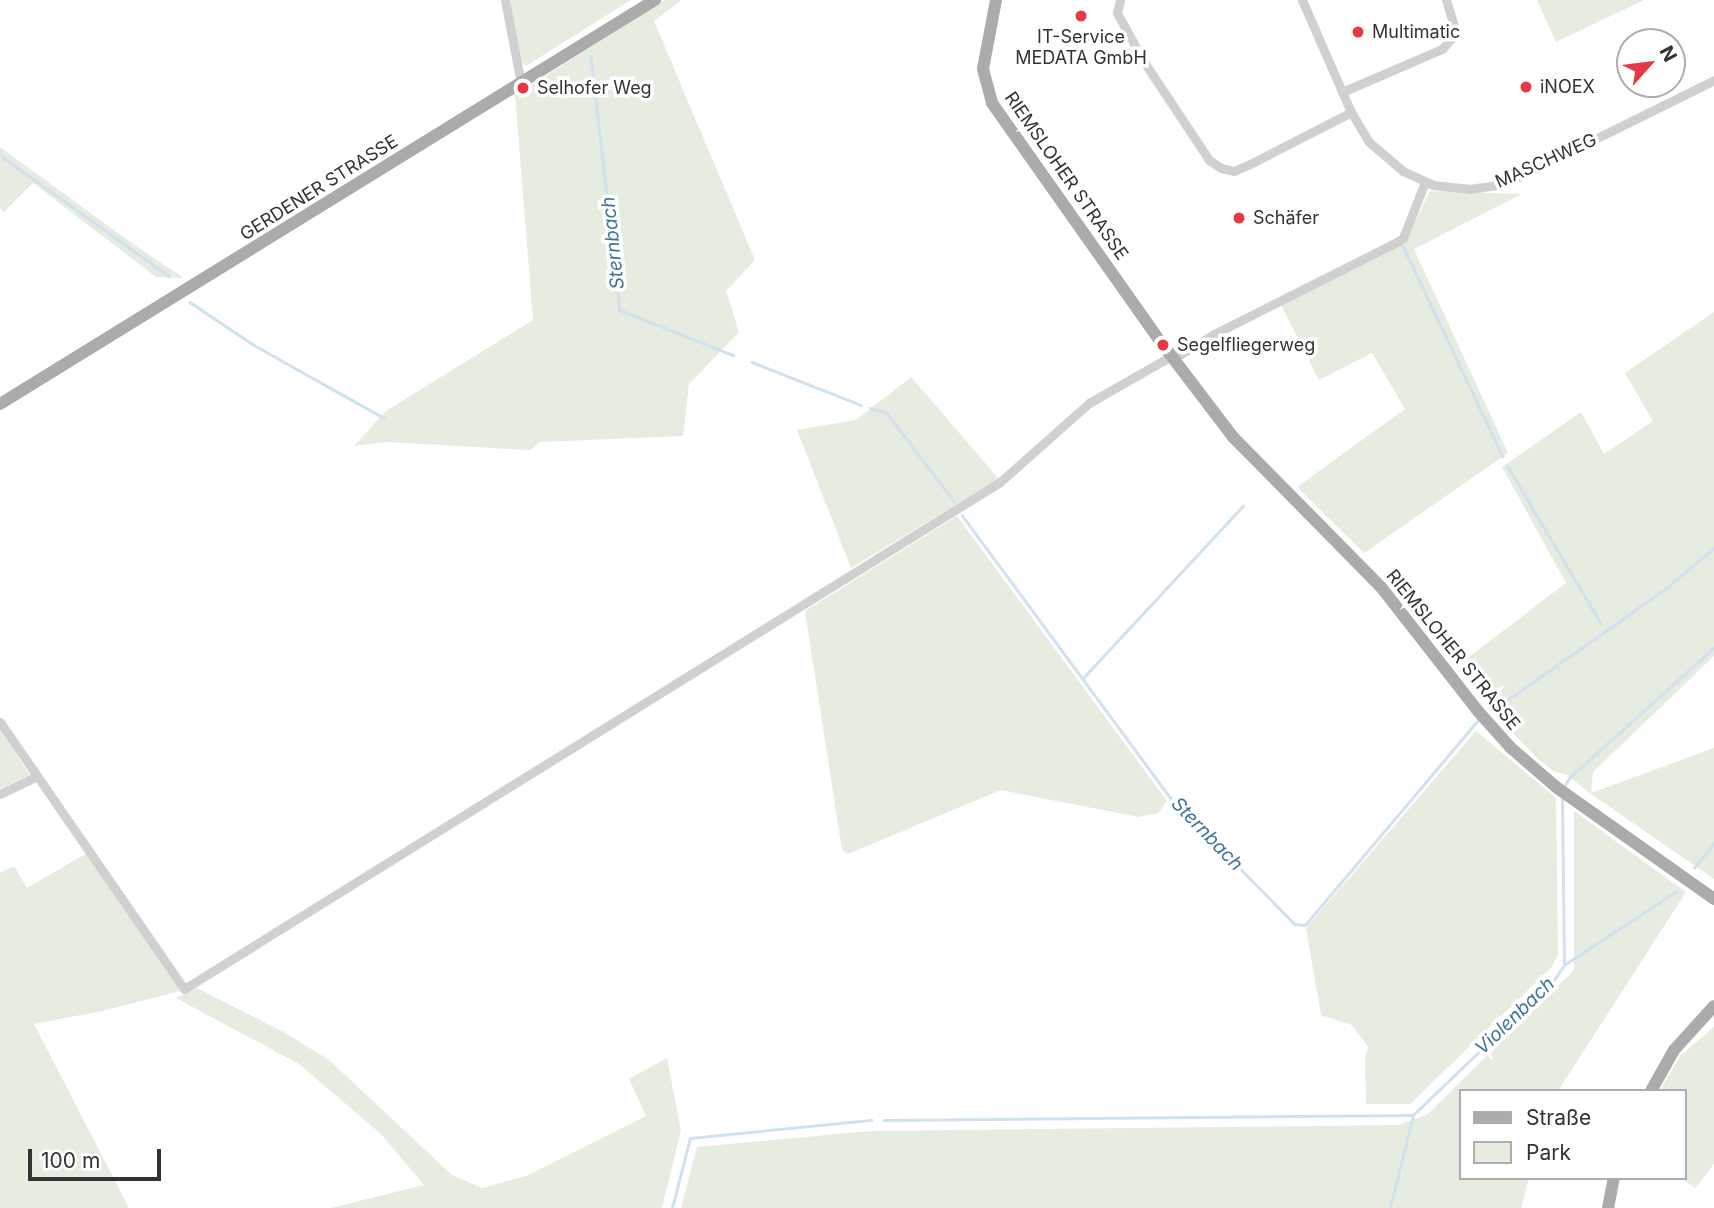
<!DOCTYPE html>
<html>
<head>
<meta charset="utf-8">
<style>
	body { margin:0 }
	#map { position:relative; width:1714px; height:1208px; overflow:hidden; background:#fff; font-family:Inter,sans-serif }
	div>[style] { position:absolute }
	.green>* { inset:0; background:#e6ecdf }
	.stream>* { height:2.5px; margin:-1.25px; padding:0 1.25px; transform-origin:1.25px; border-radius:1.25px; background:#cfe2ee }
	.minor>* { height:9px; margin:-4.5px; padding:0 4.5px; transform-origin:4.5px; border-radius:4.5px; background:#d0d0d0 }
	.major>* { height:12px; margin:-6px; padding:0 6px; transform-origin:6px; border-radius:6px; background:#ababab }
	.dots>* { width:19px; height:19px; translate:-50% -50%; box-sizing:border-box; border:4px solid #fff; border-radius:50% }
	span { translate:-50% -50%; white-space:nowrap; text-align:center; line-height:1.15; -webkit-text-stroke:7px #fff; paint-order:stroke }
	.poi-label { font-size:18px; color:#333 }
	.left { translate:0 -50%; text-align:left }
	.street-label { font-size:18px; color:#333 }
	.water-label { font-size:19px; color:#3f7597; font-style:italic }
	.legend { position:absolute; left:1459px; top:1089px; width:228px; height:91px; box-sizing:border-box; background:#fff; border:2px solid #adadad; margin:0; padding:9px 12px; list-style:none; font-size:21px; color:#333 }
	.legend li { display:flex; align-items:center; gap:14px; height:35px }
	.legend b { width:35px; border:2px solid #adadad }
	.north { position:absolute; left:1616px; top:28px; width:70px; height:70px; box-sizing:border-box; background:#fff; border:2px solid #adadad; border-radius:50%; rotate:62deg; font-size:19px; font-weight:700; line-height:28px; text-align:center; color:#333 }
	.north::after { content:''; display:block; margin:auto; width:24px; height:32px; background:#e63946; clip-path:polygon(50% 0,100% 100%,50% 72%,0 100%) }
	.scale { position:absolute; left:28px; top:1149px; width:133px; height:32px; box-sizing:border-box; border:4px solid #333; border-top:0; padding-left:9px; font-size:21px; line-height:24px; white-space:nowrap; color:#333; -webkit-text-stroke:5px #fff; paint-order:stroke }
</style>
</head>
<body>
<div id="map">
	<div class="green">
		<i style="clip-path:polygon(510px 0,631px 0,526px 66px,519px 60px)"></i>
		<i style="clip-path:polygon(665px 0,682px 0,654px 21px,755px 260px,726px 291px,739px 332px,689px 384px,683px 436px,540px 442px,530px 450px,387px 442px,354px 446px,386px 411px,533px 320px,515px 95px)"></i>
		<i style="clip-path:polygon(1537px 0,1644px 0,1556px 42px)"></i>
		<i style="clip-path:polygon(0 147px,133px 244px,184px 278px,156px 277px,33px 183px,4px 212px,0 208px)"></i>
		<i style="clip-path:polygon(1430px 191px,1522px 194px,1414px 249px,1508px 453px,1364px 553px,1297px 487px,1405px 409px,1372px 353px,1319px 380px,1281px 305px,1406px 241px)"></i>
		<i style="clip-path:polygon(1714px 312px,1714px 656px,1593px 772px,1591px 793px,1714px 748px,1714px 879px,1591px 794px,1566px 774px,1555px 772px,1539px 760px,1501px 721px,1461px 663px,1566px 583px,1502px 467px,1581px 412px,1604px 454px,1653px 421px,1625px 373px)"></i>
		<i style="clip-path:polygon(911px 377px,999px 479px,851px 568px,797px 430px,856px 420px)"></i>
		<i style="clip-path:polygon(957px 516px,1167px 801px,1158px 813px,1138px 817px,1001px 790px,848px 854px,842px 850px,805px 611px)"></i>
		<i style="clip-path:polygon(0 730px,30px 775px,0 789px)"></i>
		<i style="clip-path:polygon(1476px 731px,1556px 798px,1558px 954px,1552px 967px,1410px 1104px,1366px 1104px,1365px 1058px,1368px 1047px,1352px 1025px,1321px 1015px,1306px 928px)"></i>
		<i style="clip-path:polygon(1574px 811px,1686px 892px,1558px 1091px,1460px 1091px,1460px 1178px,1529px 1178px,1521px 1208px,681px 1208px,697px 1147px,870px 1131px,1399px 1125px,1428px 1114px,1574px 970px)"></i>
		<i style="clip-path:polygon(87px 853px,180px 991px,102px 1011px,34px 1024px,129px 1208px,0 1208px,0 873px,14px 866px,27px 888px)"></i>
		<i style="clip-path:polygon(197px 988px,285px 1033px,329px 1060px,452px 1175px,482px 1188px,526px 1176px,646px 1116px,629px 1079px,667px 1058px,681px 1131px,662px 1208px,331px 1208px,424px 1185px,381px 1134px,299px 1064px,176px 998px)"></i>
		<i style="clip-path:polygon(1714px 1027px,1714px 1164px,1695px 1188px,1681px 1178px,1684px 1178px,1684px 1091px,1660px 1091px,1680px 1056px)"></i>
	</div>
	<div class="stream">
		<i style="left:591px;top:56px;width:256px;rotate:83.5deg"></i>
		<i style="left:620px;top:310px;width:122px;rotate:21.7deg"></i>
		<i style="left:0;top:155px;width:208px;rotate:35.6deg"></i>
		<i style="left:1403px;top:246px;width:233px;rotate:64.6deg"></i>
		<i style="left:190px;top:302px;width:77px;rotate:33.9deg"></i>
		<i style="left:254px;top:345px;width:149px;rotate:29.3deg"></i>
		<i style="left:752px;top:362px;width:117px;rotate:21.5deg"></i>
		<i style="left:870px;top:408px;width:18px;rotate:16deg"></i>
		<i style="left:887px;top:413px;width:111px;rotate:52.7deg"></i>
		<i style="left:1507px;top:465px;width:184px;rotate:59.3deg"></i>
		<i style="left:962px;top:515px;width:352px;rotate:53.6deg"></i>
		<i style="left:1171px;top:798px;width:177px;rotate:45.5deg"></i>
		<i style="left:1295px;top:924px;width:10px;rotate:6deg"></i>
		<i style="left:1305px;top:925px;width:268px;rotate:-49.8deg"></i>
		<i style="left:1083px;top:678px;width:235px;rotate:-47.1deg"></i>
		<i style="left:1496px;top:708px;width:205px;rotate:-35.1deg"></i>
		<i style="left:1664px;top:590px;width:65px;rotate:-40deg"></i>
		<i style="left:1565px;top:785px;width:9px;rotate:-58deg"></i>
		<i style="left:1570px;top:777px;width:193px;rotate:-41.9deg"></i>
		<i style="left:1694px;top:868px;width:32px;rotate:-51deg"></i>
		<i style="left:1564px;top:965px;width:133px;rotate:-33.3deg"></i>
		<i style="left:884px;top:1120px;width:529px;rotate:-0.54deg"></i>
		<i style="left:672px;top:1208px;width:72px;rotate:-75.6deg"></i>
		<i style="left:690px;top:1138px;width:182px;rotate:-5.7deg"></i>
		<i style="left:1390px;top:1208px;width:96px;rotate:-76.1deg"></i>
		<i style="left:1413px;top:1115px;width:195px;rotate:-43.8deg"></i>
		<i style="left:1554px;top:980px;width:18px;rotate:-56deg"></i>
		<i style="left:1564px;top:965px;width:167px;rotate:-90.7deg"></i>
	</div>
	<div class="minor">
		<i style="left:505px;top:0;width:86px;rotate:79.2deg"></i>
		<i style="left:1120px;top:0;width:13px;rotate:103deg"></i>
		<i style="left:1117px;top:13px;width:56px;rotate:61.1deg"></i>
		<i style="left:1144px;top:62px;width:118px;rotate:56.4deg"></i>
		<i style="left:1209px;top:160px;width:14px;rotate:34deg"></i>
		<i style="left:1221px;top:168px;width:13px;rotate:13deg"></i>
		<i style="left:1234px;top:171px;width:17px;rotate:-24deg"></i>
		<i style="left:1250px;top:164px;width:114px;rotate:-27.2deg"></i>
		<i style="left:1302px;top:0;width:122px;rotate:66.4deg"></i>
		<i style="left:1351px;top:112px;width:35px;rotate:59deg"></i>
		<i style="left:1369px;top:142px;width:45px;rotate:40.5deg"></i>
		<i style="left:1403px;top:171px;width:33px;rotate:25deg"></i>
		<i style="left:1433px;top:185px;width:36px;rotate:6deg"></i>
		<i style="left:1469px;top:189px;width:35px;rotate:-8deg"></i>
		<i style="left:1504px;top:184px;width:234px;rotate:-26.3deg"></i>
		<i style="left:1342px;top:92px;width:109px;rotate:-23.3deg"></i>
		<i style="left:1442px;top:49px;width:13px;rotate:-48deg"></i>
		<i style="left:1451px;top:39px;width:13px;rotate:-77deg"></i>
		<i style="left:1454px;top:26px;width:27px;rotate:-107deg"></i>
		<i style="left:0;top:722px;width:324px;rotate:55.4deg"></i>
		<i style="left:184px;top:989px;width:961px;rotate:-31.85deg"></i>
		<i style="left:1000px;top:482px;width:119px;rotate:-41.6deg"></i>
		<i style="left:1089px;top:403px;width:95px;rotate:-29.8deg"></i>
		<i style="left:1171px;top:356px;width:10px;rotate:-11deg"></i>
		<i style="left:1181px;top:354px;width:39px;rotate:-31deg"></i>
		<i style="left:1214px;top:334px;width:205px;rotate:-26.7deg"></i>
		<i style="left:1397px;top:242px;width:7px;rotate:-34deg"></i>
		<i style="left:1403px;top:238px;width:60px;rotate:-68.6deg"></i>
		<i style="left:0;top:794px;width:41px;rotate:-25.9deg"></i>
	</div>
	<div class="major">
		<i style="left:996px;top:0;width:70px;rotate:100.7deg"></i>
		<i style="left:983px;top:69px;width:35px;rotate:75deg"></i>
		<i style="left:992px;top:103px;width:296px;rotate:54.8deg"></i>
		<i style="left:1163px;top:345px;width:116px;rotate:52.7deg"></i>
		<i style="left:1233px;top:437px;width:211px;rotate:45.4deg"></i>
		<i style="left:1381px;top:587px;width:156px;rotate:52deg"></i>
		<i style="left:1477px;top:710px;width:51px;rotate:48.2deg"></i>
		<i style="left:1511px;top:748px;width:60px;rotate:40.9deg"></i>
		<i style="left:1556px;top:787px;width:194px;rotate:35.3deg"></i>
		<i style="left:0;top:404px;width:770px;rotate:-31.67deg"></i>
		<i style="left:1651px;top:1091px;width:47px;rotate:-60.7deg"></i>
		<i style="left:1674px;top:1050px;width:59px;rotate:-47.7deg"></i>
		<i style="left:1608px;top:1208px;width:31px;rotate:-79deg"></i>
	</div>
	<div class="dots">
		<i style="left:1081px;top:16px;background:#e63946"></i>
		<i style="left:1358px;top:32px;background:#e63946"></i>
		<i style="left:1526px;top:87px;background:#e63946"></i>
		<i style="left:523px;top:88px;background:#e63946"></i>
		<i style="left:1239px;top:218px;background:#e63946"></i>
		<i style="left:1163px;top:345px;background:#e63946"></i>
	</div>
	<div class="poi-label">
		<span class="left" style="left:1372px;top:32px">Multimatic</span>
		<span style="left:1081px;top:48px">IT-Service<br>MEDATA GmbH</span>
		<span class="left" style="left:1540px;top:87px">iNOEX</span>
		<span class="left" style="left:537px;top:88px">Selhofer Weg</span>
		<span class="left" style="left:1253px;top:218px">Schäfer</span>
		<span class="left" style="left:1177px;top:345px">Segelfliegerweg</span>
	</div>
	<div class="street-label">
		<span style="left:1546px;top:161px;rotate:-24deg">MASCHWEG</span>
		<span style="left:1066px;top:176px;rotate:55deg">RIEMSLOHER STRASSE</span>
		<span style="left:319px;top:188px;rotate:-32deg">GERDENER STRASSE</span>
		<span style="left:1453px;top:650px;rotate:51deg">RIEMSLOHER STRASSE</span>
	</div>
	<div class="water-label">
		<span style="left:613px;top:243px;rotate:-96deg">Sternbach</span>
		<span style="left:1207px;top:834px;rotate:46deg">Sternbach</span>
		<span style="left:1515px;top:1016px;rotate:-44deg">Violenbach</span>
	</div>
	<ul class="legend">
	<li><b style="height:9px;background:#ababab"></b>Straße</li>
	<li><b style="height:19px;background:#e6ecdf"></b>Park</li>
	</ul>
	<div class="north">N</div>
	<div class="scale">100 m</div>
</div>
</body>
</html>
